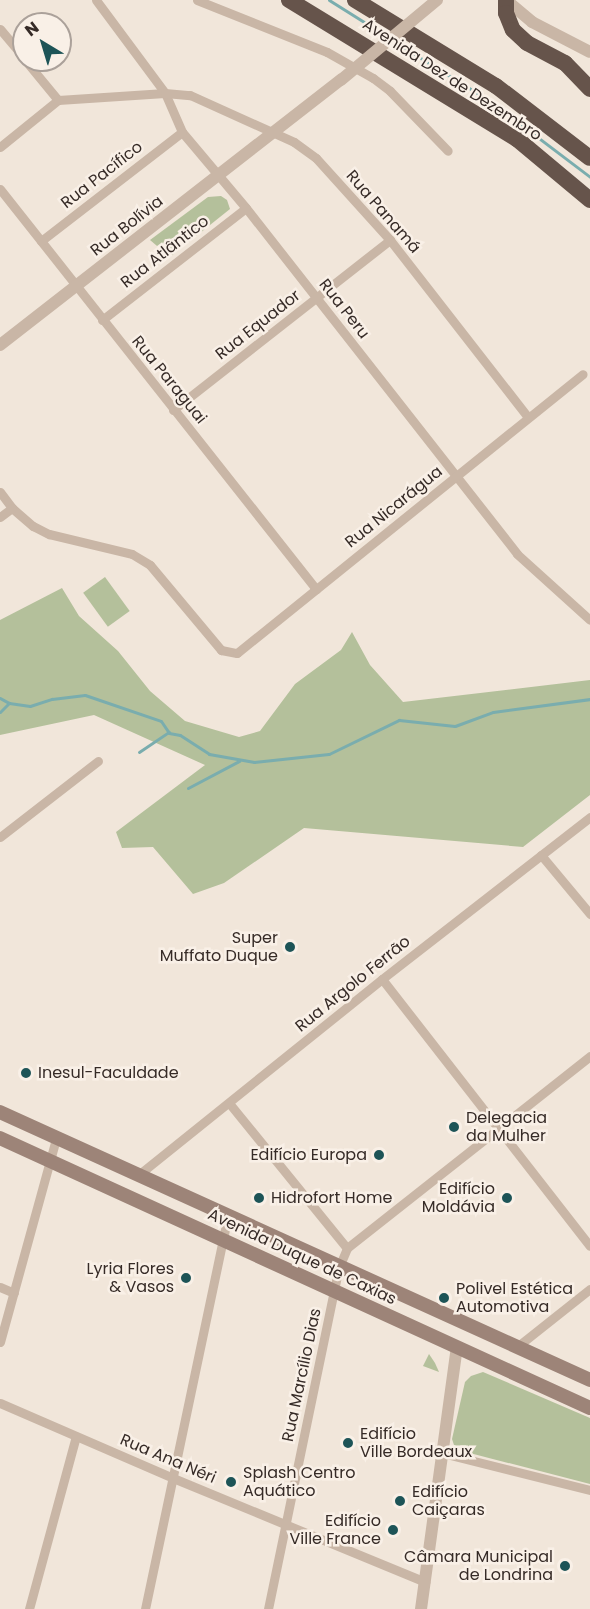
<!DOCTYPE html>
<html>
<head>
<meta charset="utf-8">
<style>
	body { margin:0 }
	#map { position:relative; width:590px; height:1609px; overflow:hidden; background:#f1e6da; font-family:Poppins,sans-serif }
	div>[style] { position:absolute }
	.green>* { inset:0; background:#b4c09b; transform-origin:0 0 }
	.stream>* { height:3px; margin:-1.5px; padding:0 1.5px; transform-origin:1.5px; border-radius:1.5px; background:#7aadae }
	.minor>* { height:9px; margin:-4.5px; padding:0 4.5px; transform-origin:4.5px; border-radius:4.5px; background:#c9b6a6 }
	.tertiary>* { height:12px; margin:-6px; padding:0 6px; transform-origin:6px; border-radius:6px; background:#c9b6a6 }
	.secondary>* { height:14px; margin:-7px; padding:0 7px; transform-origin:7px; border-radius:7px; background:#9d8478 }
	.trunk>* { height:16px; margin:-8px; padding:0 8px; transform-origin:8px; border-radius:8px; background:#66544b }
	.tertiary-bridge>* { height:12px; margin:-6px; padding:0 6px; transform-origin:6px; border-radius:6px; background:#c9b6a6 }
	.dots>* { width:16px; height:16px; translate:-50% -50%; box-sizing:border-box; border:3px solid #f9f0e7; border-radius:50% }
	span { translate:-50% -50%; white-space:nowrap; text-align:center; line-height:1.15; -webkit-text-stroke:5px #f9f0e7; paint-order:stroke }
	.street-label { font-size:16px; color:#362b27 }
	.poi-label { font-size:16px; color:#362b27 }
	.right { translate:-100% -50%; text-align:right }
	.left { translate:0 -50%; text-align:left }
	.north { position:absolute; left:12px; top:12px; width:60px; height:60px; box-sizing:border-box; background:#f9f0e7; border:2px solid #aba19a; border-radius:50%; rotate:322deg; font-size:16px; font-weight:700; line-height:24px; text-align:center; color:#362b27 }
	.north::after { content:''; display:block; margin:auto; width:21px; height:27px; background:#1d5457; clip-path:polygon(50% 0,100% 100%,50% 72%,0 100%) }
</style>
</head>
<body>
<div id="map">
	<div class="green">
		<i style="clip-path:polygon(221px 196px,227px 200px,230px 209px,170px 257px,150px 240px,208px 197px)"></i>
		<i style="left:105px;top:577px;width:42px;height:27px;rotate:54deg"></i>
		<i style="clip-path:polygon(62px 588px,79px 616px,118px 651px,150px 691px,185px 721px,239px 737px,260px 731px,295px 684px,341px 650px,352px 632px,370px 665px,403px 702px,590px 680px,590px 795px,523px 847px,304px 828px,224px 883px,193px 894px,153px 847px,122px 848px,116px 832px,205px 765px,94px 715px,0 735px,0 620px)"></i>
		<i style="clip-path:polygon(429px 1354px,435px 1363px,439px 1372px,423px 1366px)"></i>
		<i style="clip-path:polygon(483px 1372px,590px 1418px,590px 1484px,462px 1451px,454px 1445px,452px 1439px,465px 1382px,471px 1376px)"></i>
	</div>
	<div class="stream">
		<i style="left:329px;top:0;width:70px;rotate:32.1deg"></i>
		<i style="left:393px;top:41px;width:114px;rotate:31.7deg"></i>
		<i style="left:490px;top:101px;width:126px;rotate:37.2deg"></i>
		<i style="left:0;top:698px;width:10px;rotate:29deg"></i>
		<i style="left:9px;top:703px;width:21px;rotate:8deg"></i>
		<i style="left:30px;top:706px;width:23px;rotate:-18deg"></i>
		<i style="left:52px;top:699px;width:33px;rotate:-7deg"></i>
		<i style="left:85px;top:695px;width:80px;rotate:18.9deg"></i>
		<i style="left:161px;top:721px;width:14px;rotate:56deg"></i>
		<i style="left:169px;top:733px;width:11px;rotate:10deg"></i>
		<i style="left:180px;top:735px;width:35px;rotate:33deg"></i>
		<i style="left:209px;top:754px;width:46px;rotate:10.1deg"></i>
		<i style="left:254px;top:762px;width:75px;rotate:-6.1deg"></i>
		<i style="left:329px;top:754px;width:78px;rotate:-25.9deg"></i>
		<i style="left:399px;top:720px;width:56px;rotate:6.1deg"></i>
		<i style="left:455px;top:726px;width:40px;rotate:-20.2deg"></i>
		<i style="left:493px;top:712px;width:98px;rotate:-7.6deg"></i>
		<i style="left:0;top:712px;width:13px;rotate:-45deg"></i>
		<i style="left:139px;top:752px;width:36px;rotate:-34deg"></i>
		<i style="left:188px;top:788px;width:58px;rotate:-27.9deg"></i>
	</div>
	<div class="minor">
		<i style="left:96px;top:0;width:116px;rotate:53.4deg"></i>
		<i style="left:165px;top:93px;width:43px;rotate:66.4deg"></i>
		<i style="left:182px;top:132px;width:99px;rotate:49.9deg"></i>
		<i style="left:246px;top:208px;width:439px;rotate:51.9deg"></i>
		<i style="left:517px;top:554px;width:98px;rotate:42.1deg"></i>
		<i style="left:197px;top:0;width:140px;rotate:21.8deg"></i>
		<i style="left:327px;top:52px;width:53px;rotate:29.5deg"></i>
		<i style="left:373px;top:78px;width:21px;rotate:37deg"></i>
		<i style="left:390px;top:91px;width:83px;rotate:46deg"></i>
		<i style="left:0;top:29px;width:38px;rotate:50deg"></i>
		<i style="left:25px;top:60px;width:52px;rotate:50.5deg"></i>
		<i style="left:0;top:147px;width:75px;rotate:-39deg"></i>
		<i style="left:58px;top:100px;width:107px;rotate:-3.7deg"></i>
		<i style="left:165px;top:93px;width:25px;rotate:5deg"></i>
		<i style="left:190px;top:95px;width:114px;rotate:24.3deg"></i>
		<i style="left:294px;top:142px;width:27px;rotate:36deg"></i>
		<i style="left:316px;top:158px;width:110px;rotate:47.9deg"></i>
		<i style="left:390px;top:240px;width:224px;rotate:52.1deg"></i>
		<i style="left:0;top:189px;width:510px;rotate:51.69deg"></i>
		<i style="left:41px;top:241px;width:178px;rotate:-37.7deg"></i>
		<i style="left:102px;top:320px;width:182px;rotate:-37.9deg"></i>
		<i style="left:173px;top:410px;width:276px;rotate:-38.1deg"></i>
		<i style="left:0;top:492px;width:20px;rotate:53deg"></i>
		<i style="left:12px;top:508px;width:28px;rotate:41deg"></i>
		<i style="left:33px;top:526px;width:18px;rotate:27deg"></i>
		<i style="left:49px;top:534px;width:85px;rotate:13.5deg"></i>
		<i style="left:132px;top:554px;width:21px;rotate:31deg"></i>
		<i style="left:150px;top:565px;width:111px;rotate:50.1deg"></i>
		<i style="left:221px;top:650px;width:16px;rotate:11deg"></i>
		<i style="left:237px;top:653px;width:444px;rotate:-38.9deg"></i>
		<i style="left:0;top:517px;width:15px;rotate:-37deg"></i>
		<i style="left:0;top:837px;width:124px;rotate:-37.8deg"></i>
		<i style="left:541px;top:855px;width:77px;rotate:50.3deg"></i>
		<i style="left:382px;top:979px;width:338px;rotate:52.1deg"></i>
		<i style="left:229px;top:1103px;width:187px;rotate:50.9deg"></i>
		<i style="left:137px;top:1176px;width:314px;rotate:-38.8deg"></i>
		<i style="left:382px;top:979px;width:264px;rotate:-37.9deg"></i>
		<i style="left:0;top:1287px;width:15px;rotate:23deg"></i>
		<i style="left:0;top:1342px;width:212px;rotate:-74.6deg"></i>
		<i style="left:518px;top:1346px;width:92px;rotate:-38.4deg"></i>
		<i style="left:0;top:1403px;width:189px;rotate:23.4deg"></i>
		<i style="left:173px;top:1478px;width:273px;rotate:22.4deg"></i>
		<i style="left:442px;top:1453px;width:153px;rotate:14deg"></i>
		<i style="left:29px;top:1609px;width:179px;rotate:-74.8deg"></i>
		<i style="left:145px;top:1609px;width:402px;rotate:-78.1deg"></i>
		<i style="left:268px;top:1609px;width:349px;rotate:-78.3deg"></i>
		<i style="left:339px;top:1267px;width:21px;rotate:-67deg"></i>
		<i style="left:347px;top:1248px;width:310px;rotate:-38.3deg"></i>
	</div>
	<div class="tertiary">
		<i style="left:506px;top:0;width:34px;rotate:40deg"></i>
		<i style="left:532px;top:22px;width:65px;rotate:27.3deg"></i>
		<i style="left:0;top:345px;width:432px;rotate:-37.9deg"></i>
		<i style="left:421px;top:1609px;width:264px;rotate:-82.2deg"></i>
	</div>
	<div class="secondary">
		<i style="left:0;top:1112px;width:648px;rotate:24.43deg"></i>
		<i style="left:0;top:1138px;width:649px;rotate:24.59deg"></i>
	</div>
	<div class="trunk">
		<i style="left:289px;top:0;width:267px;rotate:31.4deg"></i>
		<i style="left:517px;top:139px;width:95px;rotate:39.9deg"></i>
		<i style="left:355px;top:0;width:165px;rotate:31.4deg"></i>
		<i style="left:496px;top:86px;width:118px;rotate:37.5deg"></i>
		<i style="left:506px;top:1px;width:12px;rotate:90deg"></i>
		<i style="left:506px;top:13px;width:18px;rotate:68deg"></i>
		<i style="left:513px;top:30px;width:19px;rotate:43deg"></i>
		<i style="left:527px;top:43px;width:43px;rotate:27.8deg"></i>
		<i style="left:565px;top:63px;width:36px;rotate:46deg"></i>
	</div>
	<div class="tertiary-bridge">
		<i style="left:341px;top:80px;width:125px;rotate:-39.8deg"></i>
	</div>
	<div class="dots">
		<i style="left:290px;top:947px;background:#1d5457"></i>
		<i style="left:26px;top:1073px;background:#1d5457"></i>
		<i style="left:454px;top:1127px;background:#1d5457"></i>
		<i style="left:379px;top:1155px;background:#1d5457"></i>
		<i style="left:259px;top:1198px;background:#1d5457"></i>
		<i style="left:507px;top:1198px;background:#1d5457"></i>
		<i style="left:186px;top:1278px;background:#1d5457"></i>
		<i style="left:444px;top:1298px;background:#1d5457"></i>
		<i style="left:348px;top:1443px;background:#1d5457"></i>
		<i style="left:231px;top:1482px;background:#1d5457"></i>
		<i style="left:400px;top:1501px;background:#1d5457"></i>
		<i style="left:393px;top:1530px;background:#1d5457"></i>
		<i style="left:565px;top:1566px;background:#1d5457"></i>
	</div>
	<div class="street-label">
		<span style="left:452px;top:80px;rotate:33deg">Avenida Dez de Dezembro</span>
		<span style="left:102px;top:175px;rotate:-38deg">Rua Pacífico</span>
		<span style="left:383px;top:212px;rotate:49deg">Rua Panamá</span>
		<span style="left:127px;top:226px;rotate:-38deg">Rua Bolívia</span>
		<span style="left:165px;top:252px;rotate:-38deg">Rua Atlântico</span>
		<span style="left:344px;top:309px;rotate:52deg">Rua Peru</span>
		<span style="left:258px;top:325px;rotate:-38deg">Rua Equador</span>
		<span style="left:169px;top:380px;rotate:51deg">Rua Paraguai</span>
		<span style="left:394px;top:507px;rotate:-39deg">Rua Nicarágua</span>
		<span style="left:353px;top:984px;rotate:-39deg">Rua Argolo Ferrão</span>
		<span style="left:302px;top:1257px;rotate:25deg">Avenida Duque de Caxias</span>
		<span style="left:302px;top:1375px;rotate:-78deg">Rua Marcílio Dias</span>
		<span style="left:168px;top:1459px;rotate:23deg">Rua Ana Néri</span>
	</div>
	<div class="poi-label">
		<span class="right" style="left:278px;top:947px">Super<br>Muffato Duque</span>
		<span class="left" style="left:38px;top:1073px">Inesul-Faculdade</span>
		<span class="left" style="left:466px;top:1127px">Delegacia<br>da Mulher</span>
		<span class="right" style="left:367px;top:1155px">Edifício Europa</span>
		<span class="right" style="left:495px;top:1198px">Edifício<br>Moldávia</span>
		<span class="left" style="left:271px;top:1198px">Hidrofort Home</span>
		<span class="right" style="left:174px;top:1278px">Lyria Flores<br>&amp; Vasos</span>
		<span class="left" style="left:456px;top:1298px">Polivel Estética<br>Automotiva</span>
		<span class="left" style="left:360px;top:1443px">Edifício<br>Ville Bordeaux</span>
		<span class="left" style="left:243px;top:1482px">Splash Centro<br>Aquático</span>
		<span class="left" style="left:412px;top:1501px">Edifício<br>Caiçaras</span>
		<span class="right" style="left:381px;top:1530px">Edifício<br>Ville France</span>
		<span class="right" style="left:553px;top:1566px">Câmara Municipal<br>de Londrina</span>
	</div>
	<div class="north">N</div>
</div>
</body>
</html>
